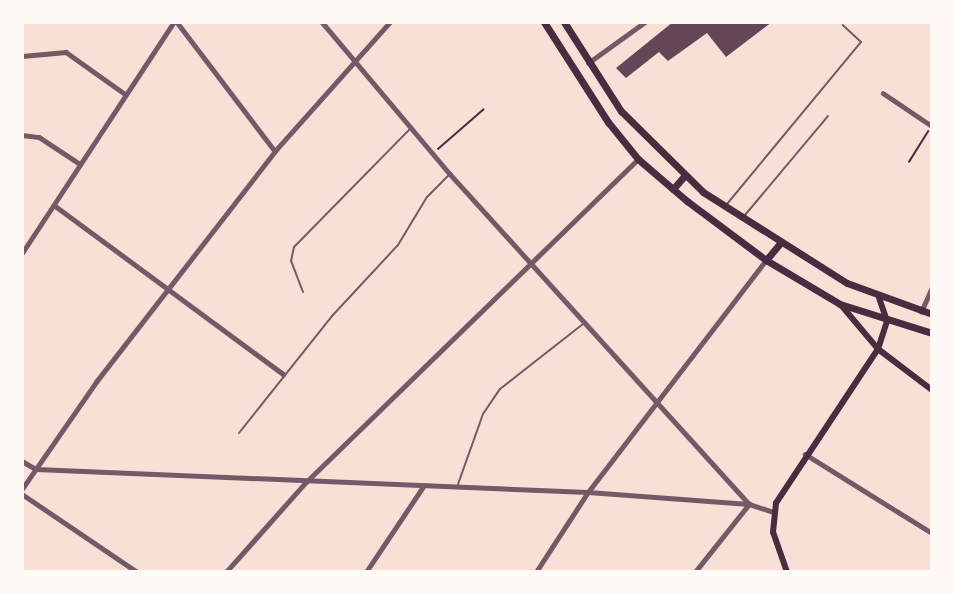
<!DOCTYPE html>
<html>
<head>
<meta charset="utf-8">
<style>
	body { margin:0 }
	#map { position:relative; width:954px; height:594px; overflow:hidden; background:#f7e1d7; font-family:"Public Sans",sans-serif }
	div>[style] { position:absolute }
	.building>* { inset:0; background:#644757 }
	.path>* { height:1.5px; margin:-0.75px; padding:0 0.75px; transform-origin:0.75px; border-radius:0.75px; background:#4a2c40 }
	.service>* { height:2px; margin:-1px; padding:0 1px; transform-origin:1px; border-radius:1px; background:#755966 }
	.minor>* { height:4.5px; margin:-2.25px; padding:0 2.25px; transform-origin:2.25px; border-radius:2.25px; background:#755966 }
	.tertiary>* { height:5px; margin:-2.5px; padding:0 2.5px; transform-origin:2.5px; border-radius:2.5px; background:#755966 }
	.secondary>* { height:6px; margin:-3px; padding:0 3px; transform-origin:3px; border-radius:3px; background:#4a2c40 }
	.primary>* { height:7px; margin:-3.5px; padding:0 3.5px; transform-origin:3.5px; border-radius:3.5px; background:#4a2c40 }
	span { translate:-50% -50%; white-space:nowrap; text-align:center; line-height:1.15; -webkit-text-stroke:4.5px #fffaf5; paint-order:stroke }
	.frame { position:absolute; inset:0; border:24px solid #fffaf5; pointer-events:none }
</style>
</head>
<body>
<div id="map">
	<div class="building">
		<i style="clip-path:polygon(673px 22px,772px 22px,726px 57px,707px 33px,668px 61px,659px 52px,626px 78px,616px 68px)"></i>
	</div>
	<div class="path">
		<i style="left:438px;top:149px;width:60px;rotate:-40.9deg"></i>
		<i style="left:909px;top:162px;width:36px;rotate:-58deg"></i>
	</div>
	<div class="service">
		<i style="left:727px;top:204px;width:210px;rotate:-50.4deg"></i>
		<i style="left:861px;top:42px;width:25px;rotate:-137deg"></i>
		<i style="left:745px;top:215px;width:129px;rotate:-50deg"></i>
		<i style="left:303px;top:292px;width:33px;rotate:-111deg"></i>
		<i style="left:291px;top:261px;width:14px;rotate:-78deg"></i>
		<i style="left:294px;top:247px;width:167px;rotate:-45.5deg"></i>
		<i style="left:239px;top:433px;width:149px;rotate:-51.5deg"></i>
		<i style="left:332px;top:316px;width:97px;rotate:-47.1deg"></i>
		<i style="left:398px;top:245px;width:56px;rotate:-58.9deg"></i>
		<i style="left:427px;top:197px;width:31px;rotate:-45deg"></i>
		<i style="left:457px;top:487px;width:77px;rotate:-70.4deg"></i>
		<i style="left:483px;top:414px;width:30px;rotate:-56deg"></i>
		<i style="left:500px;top:389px;width:105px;rotate:-38.1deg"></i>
	</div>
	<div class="minor">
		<i style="left:177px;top:22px;width:162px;rotate:52.8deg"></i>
		<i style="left:322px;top:22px;width:199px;rotate:49.9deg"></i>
		<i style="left:450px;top:174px;width:445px;rotate:47.8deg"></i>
		<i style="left:22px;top:56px;width:44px;rotate:-5.2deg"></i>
		<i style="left:66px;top:52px;width:72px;rotate:35.4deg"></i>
		<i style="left:588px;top:63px;width:70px;rotate:-35.7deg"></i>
		<i style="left:883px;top:93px;width:59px;rotate:34deg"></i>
		<i style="left:22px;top:135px;width:17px;rotate:7deg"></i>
		<i style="left:39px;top:137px;width:49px;rotate:33.4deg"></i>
		<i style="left:54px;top:205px;width:285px;rotate:36.4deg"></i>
		<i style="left:921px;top:312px;width:27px;rotate:-66deg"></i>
		<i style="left:805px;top:454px;width:150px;rotate:31.9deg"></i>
		<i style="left:22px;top:461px;width:16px;rotate:30deg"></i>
		<i style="left:36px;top:469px;width:552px;rotate:2.39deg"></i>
		<i style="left:588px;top:492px;width:161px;rotate:4.3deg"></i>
		<i style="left:749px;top:504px;width:25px;rotate:18deg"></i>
		<i style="left:22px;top:489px;width:130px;rotate:-55.3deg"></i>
		<i style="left:96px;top:382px;width:292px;rotate:-52.2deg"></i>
		<i style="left:275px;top:151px;width:173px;rotate:-48.3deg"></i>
		<i style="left:22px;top:494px;width:139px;rotate:34.1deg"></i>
		<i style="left:226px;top:572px;width:120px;rotate:-48.4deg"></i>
		<i style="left:306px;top:482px;width:463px;rotate:-44.2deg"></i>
		<i style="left:366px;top:572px;width:102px;rotate:-56.2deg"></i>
		<i style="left:536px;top:572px;width:95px;rotate:-57deg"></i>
		<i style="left:588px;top:492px;width:292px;rotate:-52.5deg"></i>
		<i style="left:695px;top:572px;width:87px;rotate:-51.5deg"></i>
	</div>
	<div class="tertiary">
		<i style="left:22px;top:253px;width:277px;rotate:-56.7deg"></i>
	</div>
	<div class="secondary">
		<i style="left:841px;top:305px;width:57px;rotate:49.9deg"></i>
		<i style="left:878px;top:349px;width:68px;rotate:37.2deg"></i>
		<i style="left:787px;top:572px;width:42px;rotate:-109.3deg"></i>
		<i style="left:773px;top:532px;width:29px;rotate:-84deg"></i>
		<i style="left:776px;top:503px;width:185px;rotate:-56.5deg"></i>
		<i style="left:878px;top:349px;width:29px;rotate:-72deg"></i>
		<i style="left:887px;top:321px;width:24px;rotate:-109deg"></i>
	</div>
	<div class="primary">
		<i style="left:544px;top:22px;width:119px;rotate:57.4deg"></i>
		<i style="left:608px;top:122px;width:48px;rotate:51deg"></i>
		<i style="left:638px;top:159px;width:65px;rotate:40.6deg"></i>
		<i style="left:687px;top:201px;width:99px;rotate:36.8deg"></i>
		<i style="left:766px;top:260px;width:86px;rotate:30.7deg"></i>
		<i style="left:840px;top:304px;width:96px;rotate:17.5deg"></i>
		<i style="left:564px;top:22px;width:106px;rotate:57.4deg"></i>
		<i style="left:621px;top:111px;width:115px;rotate:44.6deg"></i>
		<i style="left:703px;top:192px;width:170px;rotate:32.3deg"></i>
		<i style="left:847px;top:283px;width:90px;rotate:20deg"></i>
		<i style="left:673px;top:189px;width:18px;rotate:-49deg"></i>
		<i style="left:766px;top:260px;width:23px;rotate:-50deg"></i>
	</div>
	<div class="frame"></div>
</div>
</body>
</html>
